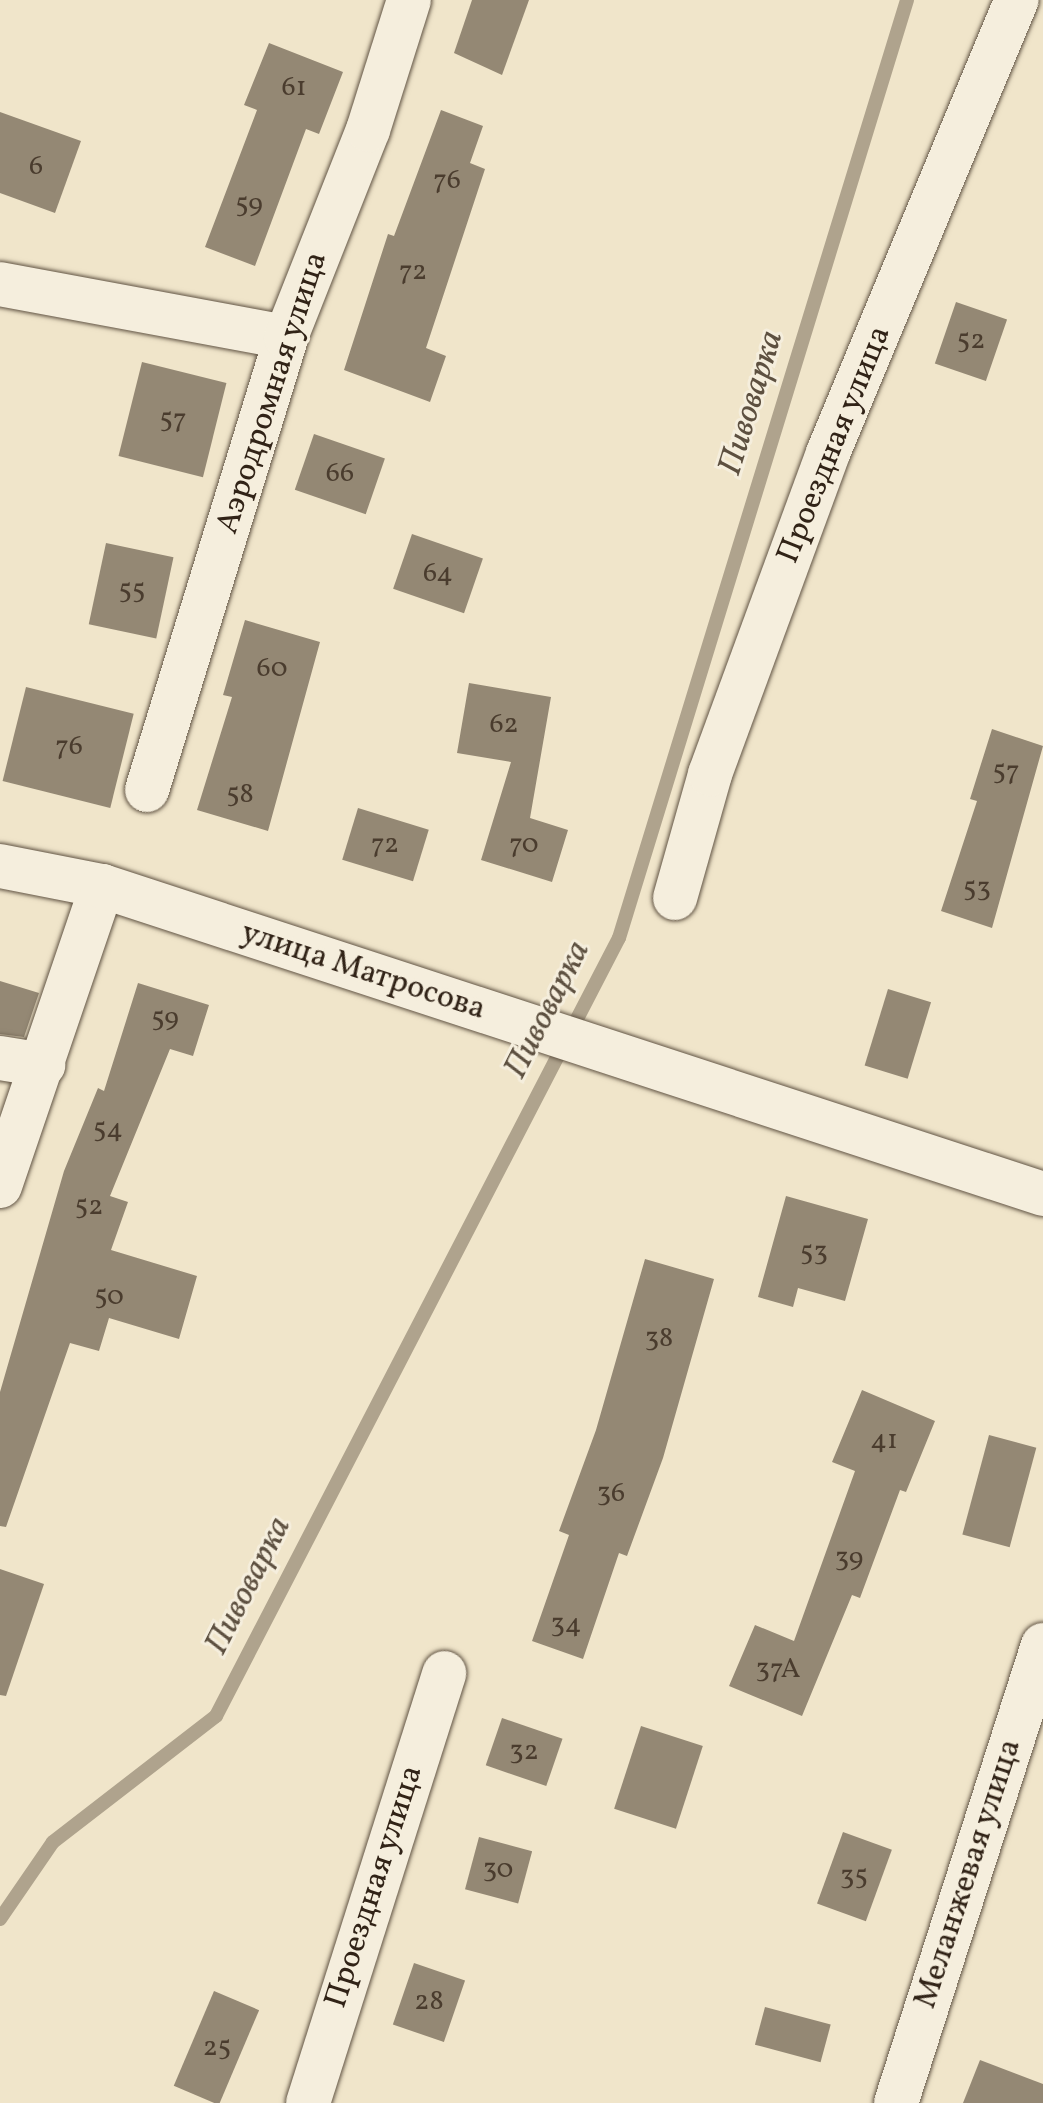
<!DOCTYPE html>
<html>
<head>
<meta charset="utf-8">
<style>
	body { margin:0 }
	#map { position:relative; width:1043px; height:2103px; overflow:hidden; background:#f0e5ca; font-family:Vollkorn,serif }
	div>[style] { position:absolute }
	.stream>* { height:14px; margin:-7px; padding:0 7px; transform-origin:7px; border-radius:7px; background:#afa38d }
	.building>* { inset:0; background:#948874; transform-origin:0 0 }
	.roads { filter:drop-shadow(0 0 2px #615444) drop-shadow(0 0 2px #615444) }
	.street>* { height:44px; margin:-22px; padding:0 22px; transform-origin:22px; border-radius:22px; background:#f5eedd }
	.secondary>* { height:44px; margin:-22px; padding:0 22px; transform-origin:22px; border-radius:22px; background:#f5eedd }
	span { translate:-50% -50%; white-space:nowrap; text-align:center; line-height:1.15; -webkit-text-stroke:6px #f5eedd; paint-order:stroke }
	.number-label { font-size:28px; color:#4a3c2e }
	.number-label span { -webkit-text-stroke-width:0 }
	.street-label { font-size:32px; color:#312317 }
	.water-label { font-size:34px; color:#5d5040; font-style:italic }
</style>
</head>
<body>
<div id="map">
	<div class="stream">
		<i style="left:0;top:1919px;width:93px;rotate:-55.5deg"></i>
		<i style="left:53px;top:1842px;width:206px;rotate:-37.7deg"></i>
		<i style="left:216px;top:1716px;width:876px;rotate:-62.62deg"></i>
		<i style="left:619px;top:938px;width:981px;rotate:-72.93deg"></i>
	</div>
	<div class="building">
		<i style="clip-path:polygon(472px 0,529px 0,502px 75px,454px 53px)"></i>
		<i style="clip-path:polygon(269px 43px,343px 72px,319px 134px,306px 129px,255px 266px,205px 247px,257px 110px,244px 105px)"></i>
		<i style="clip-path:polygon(441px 110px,483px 126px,470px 163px,485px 169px,426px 348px,446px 356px,430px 402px,344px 370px,388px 234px,394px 236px)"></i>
		<i style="clip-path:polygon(0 112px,81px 141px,55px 213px,0 193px)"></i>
		<i style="left:956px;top:302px;width:54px;height:65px;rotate:19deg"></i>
		<i style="left:142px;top:362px;width:87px;height:97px;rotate:14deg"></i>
		<i style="left:314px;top:434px;width:75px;height:59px;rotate:19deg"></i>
		<i style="left:412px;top:534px;width:75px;height:58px;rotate:19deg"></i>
		<i style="left:106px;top:543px;width:69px;height:83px;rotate:12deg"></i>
		<i style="clip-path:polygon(245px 620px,320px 642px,268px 831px,197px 810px,232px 697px,223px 695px)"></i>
		<i style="clip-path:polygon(469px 683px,551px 697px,530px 818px,568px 830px,552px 882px,481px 860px,511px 762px,457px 753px)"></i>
		<i style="left:26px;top:687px;width:111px;height:97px;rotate:14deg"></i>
		<i style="clip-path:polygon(992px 729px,1043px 746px,992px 928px,941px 911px,977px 801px,970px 799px)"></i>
		<i style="left:358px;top:808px;width:74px;height:54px;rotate:17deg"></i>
		<i style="clip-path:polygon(0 981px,39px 993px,24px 1037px,0 1034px)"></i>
		<i style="clip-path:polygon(138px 983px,209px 1005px,193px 1056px,170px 1049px,110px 1196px,128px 1202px,111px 1250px,197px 1276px,179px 1339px,109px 1318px,99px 1351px,70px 1343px,6px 1527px,0 1526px,0 1392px,64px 1171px,98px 1088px,104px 1091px)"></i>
		<i style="left:888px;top:989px;width:45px;height:80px;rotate:17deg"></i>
		<i style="clip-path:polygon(786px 1196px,868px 1219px,845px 1301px,798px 1288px,793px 1307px,758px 1297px)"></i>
		<i style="clip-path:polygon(645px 1259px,714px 1279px,663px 1458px,627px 1556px,619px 1553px,583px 1659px,532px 1641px,569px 1535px,559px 1531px,596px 1430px)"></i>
		<i style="clip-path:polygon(862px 1390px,935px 1421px,906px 1492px,900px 1490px,860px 1598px,852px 1595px,802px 1716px,729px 1686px,755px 1625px,794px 1641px,855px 1471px,832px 1462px)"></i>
		<i style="left:989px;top:1435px;width:49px;height:103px;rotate:15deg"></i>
		<i style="clip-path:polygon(0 1569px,44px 1584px,6px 1696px,0 1695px)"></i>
		<i style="left:502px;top:1718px;width:64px;height:50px;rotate:19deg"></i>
		<i style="left:641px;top:1726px;width:65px;height:87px;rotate:18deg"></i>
		<i style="left:843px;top:1832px;width:52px;height:76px;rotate:20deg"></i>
		<i style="left:479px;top:1837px;width:55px;height:54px;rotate:15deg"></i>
		<i style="left:414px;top:1963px;width:54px;height:65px;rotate:19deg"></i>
		<i style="left:214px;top:1991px;width:49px;height:103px;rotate:23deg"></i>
		<i style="left:765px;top:2007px;width:68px;height:39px;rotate:15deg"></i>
		<i style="clip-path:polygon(980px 2060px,1043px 2084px,1043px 2103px,963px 2103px)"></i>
	</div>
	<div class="roads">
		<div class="street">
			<i style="left:0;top:284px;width:291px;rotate:10.5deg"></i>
			<i style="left:147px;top:790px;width:474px;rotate:-72.9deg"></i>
			<i style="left:286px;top:337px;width:223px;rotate:-68.4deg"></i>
			<i style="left:368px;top:130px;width:136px;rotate:-72.5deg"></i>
			<i style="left:675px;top:898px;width:129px;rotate:-74.2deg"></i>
			<i style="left:710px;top:774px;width:342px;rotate:-69.8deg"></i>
			<i style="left:828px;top:453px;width:491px;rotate:-67.4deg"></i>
			<i style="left:0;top:1058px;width:44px;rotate:9.2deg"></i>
			<i style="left:0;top:1186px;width:317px;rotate:-71.2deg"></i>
			<i style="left:308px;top:2103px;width:451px;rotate:-72.4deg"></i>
		</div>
		<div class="secondary">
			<i style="left:0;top:866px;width:104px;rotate:11.1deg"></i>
			<i style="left:102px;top:886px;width:990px;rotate:18.12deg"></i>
			<i style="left:896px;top:2103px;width:481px;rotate:-72.2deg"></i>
		</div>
	</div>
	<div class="number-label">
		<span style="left:294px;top:88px">61</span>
		<span style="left:36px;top:167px">6</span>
		<span style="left:447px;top:181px">76</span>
		<span style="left:249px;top:205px">59</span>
		<span style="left:413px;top:272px">72</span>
		<span style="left:971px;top:341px">52</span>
		<span style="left:173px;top:420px">57</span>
		<span style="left:340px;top:474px">66</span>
		<span style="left:438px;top:574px">64</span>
		<span style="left:132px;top:591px">55</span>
		<span style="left:272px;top:669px">60</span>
		<span style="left:504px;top:725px">62</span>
		<span style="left:69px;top:747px">76</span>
		<span style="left:1006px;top:772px">57</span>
		<span style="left:240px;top:795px">58</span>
		<span style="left:385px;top:845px">72</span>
		<span style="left:524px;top:845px">70</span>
		<span style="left:977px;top:889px">53</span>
		<span style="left:165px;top:1019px">59</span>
		<span style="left:108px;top:1130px">54</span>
		<span style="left:89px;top:1207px">52</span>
		<span style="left:814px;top:1253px">53</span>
		<span style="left:109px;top:1297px">50</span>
		<span style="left:659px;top:1339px">38</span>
		<span style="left:884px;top:1441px">41</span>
		<span style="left:611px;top:1494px">36</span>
		<span style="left:849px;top:1559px">39</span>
		<span style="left:566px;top:1625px">34</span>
		<span style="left:778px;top:1670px">37А</span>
		<span style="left:524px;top:1752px">32</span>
		<span style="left:498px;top:1870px">30</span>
		<span style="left:854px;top:1877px">35</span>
		<span style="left:429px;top:2002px">28</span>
		<span style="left:217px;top:2048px">25</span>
	</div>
	<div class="street-label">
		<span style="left:273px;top:393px;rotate:-72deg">Аэродромная улица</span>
		<span style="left:835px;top:445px;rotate:-68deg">Проездная улица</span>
		<span style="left:363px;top:972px;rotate:18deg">улица Матросова</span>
		<span style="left:969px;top:1874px;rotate:-72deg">Меланжевая улица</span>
		<span style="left:375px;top:1887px;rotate:-72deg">Проездная улица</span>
	</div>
	<div class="water-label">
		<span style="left:752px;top:403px;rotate:-73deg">Пивоварка</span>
		<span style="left:548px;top:1010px;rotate:-63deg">Пивоварка</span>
		<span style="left:249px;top:1586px;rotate:-63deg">Пивоварка</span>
	</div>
</div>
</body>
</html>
